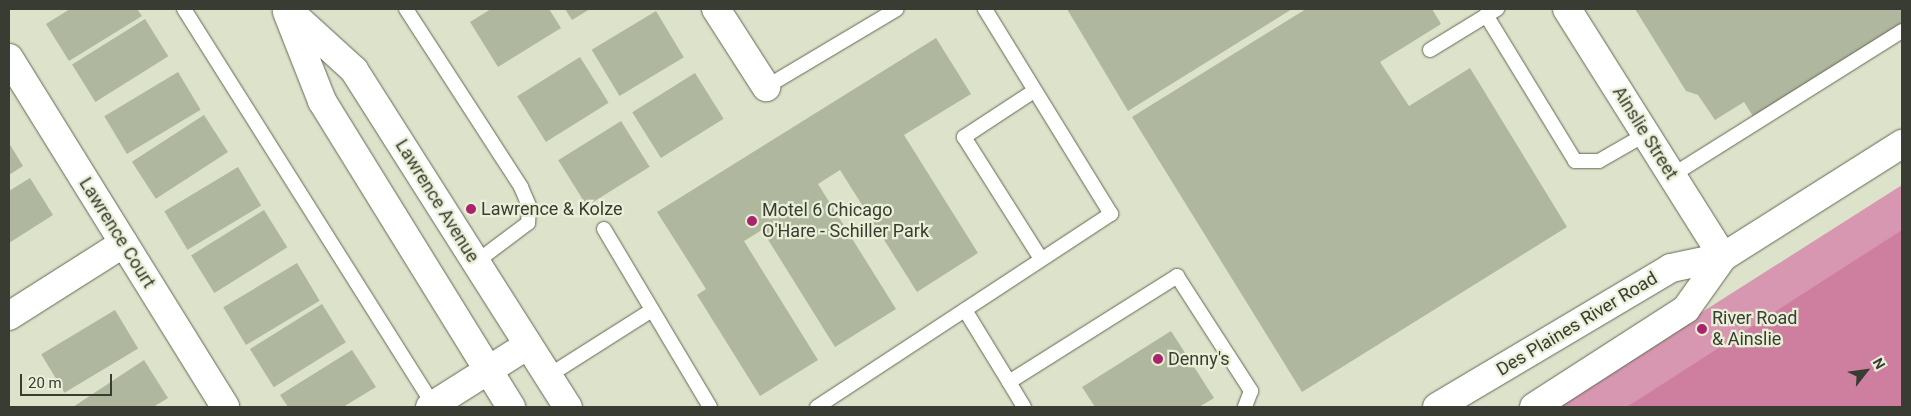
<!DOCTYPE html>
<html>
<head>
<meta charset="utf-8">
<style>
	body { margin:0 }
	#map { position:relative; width:1911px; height:416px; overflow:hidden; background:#dce3ca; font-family:Roboto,sans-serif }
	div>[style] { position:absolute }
	.green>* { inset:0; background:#d797b1 }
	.forest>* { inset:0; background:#ce7fa0 }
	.building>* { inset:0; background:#b0b79f; transform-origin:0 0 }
	.roads { filter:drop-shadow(0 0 1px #636954) drop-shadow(0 0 1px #636954) }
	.lane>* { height:14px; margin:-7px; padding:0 7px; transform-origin:7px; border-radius:7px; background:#fff }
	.street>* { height:28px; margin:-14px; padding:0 14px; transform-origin:14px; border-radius:14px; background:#fff }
	.secondary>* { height:28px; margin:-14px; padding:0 14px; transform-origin:14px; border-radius:14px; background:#fff }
	.dots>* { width:14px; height:14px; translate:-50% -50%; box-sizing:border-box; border:2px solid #e9f0d7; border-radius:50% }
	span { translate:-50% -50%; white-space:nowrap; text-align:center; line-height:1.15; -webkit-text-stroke:4.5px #e9f0d7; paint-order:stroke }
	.street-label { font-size:18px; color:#393c32 }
	.poi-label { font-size:18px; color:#393c32 }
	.left { translate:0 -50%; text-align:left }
	.frame { position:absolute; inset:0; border:10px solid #393c32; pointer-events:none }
	.north { position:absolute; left:1841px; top:346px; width:50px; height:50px; -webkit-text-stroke:4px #e9f0d7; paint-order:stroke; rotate:60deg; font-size:14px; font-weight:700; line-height:20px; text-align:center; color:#393c32 }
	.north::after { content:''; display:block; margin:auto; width:18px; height:22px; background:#393c32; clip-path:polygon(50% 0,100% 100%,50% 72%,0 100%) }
	.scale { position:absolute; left:20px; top:374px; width:92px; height:22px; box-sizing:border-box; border:2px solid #393c32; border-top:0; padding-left:6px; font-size:15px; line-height:18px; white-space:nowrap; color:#393c32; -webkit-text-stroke:4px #e9f0d7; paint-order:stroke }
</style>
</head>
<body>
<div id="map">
	<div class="green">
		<i style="clip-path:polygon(1902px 185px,1902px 407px,1553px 407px)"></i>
	</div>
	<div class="forest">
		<i style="clip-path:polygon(1902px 230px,1902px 407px,1626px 407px,1633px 403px)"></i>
	</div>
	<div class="building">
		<i style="clip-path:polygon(70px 9px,137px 9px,142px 16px,69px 61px,46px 24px)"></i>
		<i style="clip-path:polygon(491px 9px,549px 9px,561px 28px,498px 67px,470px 22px)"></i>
		<i style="clip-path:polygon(565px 9px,590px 9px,572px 20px)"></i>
		<i style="clip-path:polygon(1067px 9px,1292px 9px,1128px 111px)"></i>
		<i style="clip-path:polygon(1306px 9px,1432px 9px,1441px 24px,1380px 62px,1409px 106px,1470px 68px,1567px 227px,1302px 392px,1132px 117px)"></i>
		<i style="clip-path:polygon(1635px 9px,1902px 9px,1902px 23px,1754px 118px,1744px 102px,1715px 120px,1698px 95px,1686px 91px)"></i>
		<i style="left:656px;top:11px;width:54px;height:75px;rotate:59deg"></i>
		<i style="left:145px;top:19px;width:44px;height:86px;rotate:58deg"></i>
		<i style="clip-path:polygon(936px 38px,971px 94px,904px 135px,978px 253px,917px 292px,840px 170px,818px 184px,896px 309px,835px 347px,762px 230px,744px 241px,818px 360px,760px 396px,697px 295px,706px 289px,657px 212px)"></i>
		<i style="left:580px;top:57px;width:54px;height:74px;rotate:58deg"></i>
		<i style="left:178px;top:72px;width:44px;height:86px;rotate:59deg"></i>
		<i style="left:695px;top:73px;width:54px;height:74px;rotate:58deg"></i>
		<i style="left:204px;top:115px;width:44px;height:86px;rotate:57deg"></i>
		<i style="left:621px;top:121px;width:54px;height:74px;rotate:58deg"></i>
		<i style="clip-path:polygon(9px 143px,23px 166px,9px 175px)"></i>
		<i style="left:238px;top:167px;width:45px;height:86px;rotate:59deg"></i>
		<i style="clip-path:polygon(30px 178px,53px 215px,9px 243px,9px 191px)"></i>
		<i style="left:264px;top:210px;width:44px;height:86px;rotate:58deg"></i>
		<i style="left:297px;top:263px;width:44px;height:86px;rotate:59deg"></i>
		<i style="left:322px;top:304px;width:45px;height:85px;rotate:58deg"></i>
		<i style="left:115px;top:310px;width:45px;height:86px;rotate:59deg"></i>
		<i style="clip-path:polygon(1171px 331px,1214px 398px,1199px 407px,1095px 407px,1082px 387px)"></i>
		<i style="clip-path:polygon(352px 350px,376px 387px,343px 407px,288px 407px,280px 395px)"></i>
		<i style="clip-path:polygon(144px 360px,168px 398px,153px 407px,73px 407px)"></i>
	</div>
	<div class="roads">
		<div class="lane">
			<i style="left:184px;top:9px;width:468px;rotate:57.8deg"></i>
			<i style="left:406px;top:9px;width:212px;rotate:57.1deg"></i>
			<i style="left:521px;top:187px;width:21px;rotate:67deg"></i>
			<i style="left:529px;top:206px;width:17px;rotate:93deg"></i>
			<i style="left:528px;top:223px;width:65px;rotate:143.1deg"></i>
			<i style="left:1486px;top:15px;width:171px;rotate:58.6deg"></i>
			<i style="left:1575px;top:161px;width:24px"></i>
			<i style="left:1599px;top:161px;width:54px;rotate:-29.9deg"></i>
			<i style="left:1430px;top:50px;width:79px;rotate:-31.5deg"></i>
			<i style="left:766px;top:87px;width:152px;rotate:-30.8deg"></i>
			<i style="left:1034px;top:91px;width:84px;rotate:146.7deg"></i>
			<i style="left:964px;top:137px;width:144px;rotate:57.7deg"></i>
			<i style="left:1671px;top:176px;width:273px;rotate:-32.1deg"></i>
			<i style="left:604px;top:229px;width:207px;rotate:59.2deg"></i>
			<i style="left:965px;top:310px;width:84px;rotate:58.6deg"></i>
			<i style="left:548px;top:376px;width:123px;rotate:-32.4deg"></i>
			<i style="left:817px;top:407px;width:352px;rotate:-33.3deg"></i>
			<i style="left:1111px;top:214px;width:241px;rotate:-121.6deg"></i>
			<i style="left:1024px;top:407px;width:29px;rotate:-121deg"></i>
			<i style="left:1009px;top:382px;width:199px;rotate:-32.2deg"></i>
			<i style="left:1177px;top:276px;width:137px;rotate:57.2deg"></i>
			<i style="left:1251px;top:391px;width:17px;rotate:111deg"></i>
		</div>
		<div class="street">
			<i style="left:716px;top:9px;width:93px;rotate:57.3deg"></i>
			<i style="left:1567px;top:9px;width:293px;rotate:57.8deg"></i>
			<i style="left:9px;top:58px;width:410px;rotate:58.2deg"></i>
			<i style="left:9px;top:316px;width:136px;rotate:-32.4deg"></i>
			<i style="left:430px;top:407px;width:116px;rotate:-32.3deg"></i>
		</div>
		<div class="secondary">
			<i style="left:287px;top:9px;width:91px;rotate:42.3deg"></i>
			<i style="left:354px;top:70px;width:399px;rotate:57.6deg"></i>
			<i style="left:287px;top:12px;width:96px;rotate:68.5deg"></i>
			<i style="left:322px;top:101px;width:360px;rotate:58.3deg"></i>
			<i style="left:1437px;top:407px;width:272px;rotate:-30.7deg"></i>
			<i style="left:1671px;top:268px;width:53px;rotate:-11.9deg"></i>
			<i style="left:1723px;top:257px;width:212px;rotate:-32.3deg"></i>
			<i style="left:1534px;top:407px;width:181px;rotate:-32.8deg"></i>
			<i style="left:1686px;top:309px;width:64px;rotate:-54.6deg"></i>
		</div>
	</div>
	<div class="dots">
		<i style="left:471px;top:209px;background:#aa236b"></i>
		<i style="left:752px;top:221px;background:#aa236b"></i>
		<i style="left:1702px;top:329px;background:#aa236b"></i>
		<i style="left:1158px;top:359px;background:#aa236b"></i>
	</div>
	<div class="street-label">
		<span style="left:1645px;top:133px;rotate:58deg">Ainslie Street</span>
		<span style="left:437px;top:201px;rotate:58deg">Lawrence Avenue</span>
		<span style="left:117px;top:233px;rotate:58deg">Lawrence Court</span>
		<span style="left:1577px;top:324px;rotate:-31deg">Des Plaines River Road</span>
	</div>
	<div class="poi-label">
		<span class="left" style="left:481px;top:209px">Lawrence &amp; Kolze</span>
		<span class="left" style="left:762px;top:221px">Motel 6 Chicago<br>O'Hare - Schiller Park</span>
		<span class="left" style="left:1712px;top:329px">River Road<br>&amp; Ainslie</span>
		<span class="left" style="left:1168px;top:359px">Denny's</span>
	</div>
	<div class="frame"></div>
	<div class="north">N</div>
	<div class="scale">20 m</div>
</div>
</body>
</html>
